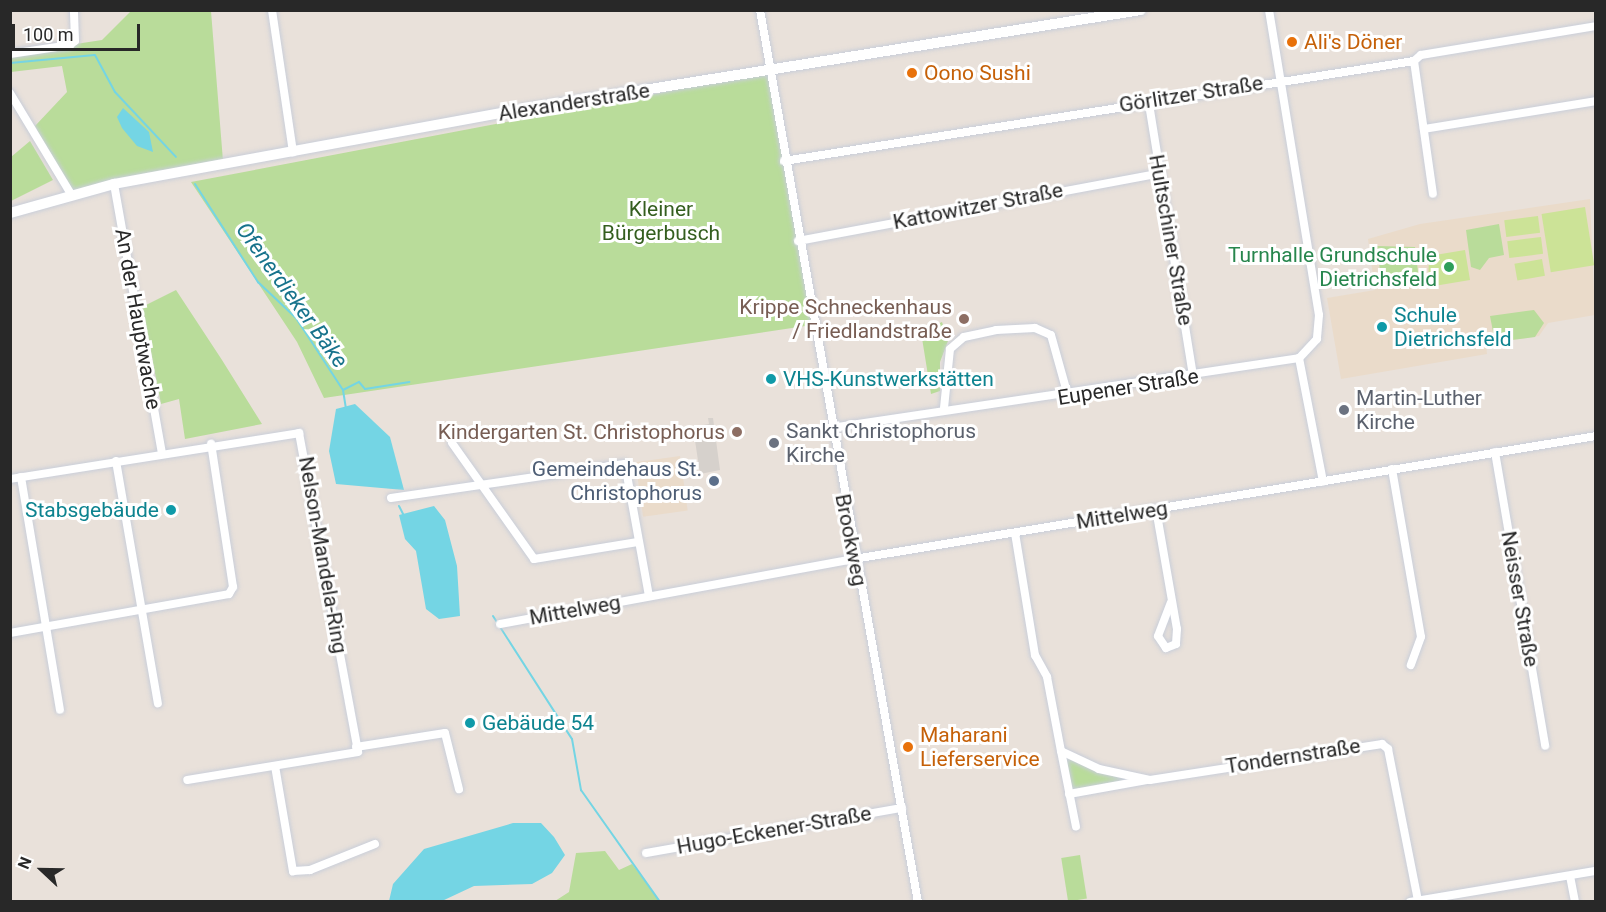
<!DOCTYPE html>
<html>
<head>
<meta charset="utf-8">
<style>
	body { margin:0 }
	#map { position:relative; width:1606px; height:912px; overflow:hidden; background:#e9e1da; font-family:Roboto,sans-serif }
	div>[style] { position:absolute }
	.education>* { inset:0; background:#eadbca; transform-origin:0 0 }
	.green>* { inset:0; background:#b9dc9a; transform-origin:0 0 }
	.pitch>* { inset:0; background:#cce397; transform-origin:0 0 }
	.plaza>* { inset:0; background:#d6d1cc }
	.water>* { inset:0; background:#74d5e4 }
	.stream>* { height:2px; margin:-1px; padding:0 1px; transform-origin:1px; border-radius:1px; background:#74d5e4 }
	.roads { filter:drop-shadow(0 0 2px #c9ced9) drop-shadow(0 0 2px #c9ced9) }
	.minor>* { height:8px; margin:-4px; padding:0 4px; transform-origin:4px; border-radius:4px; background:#fff }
	.secondary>* { height:10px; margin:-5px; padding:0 5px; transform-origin:5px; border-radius:5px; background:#fff }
	.dots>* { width:16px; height:16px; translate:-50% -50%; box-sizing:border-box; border:3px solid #fff; border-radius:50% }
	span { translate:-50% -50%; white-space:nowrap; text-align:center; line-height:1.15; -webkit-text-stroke:6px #fff; paint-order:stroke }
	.food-label { font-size:21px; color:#c56008 }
	.left { translate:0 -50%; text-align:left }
	.street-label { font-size:21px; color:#282828 }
	.park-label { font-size:21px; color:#345e1f }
	.leisure-label { font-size:21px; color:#27864d }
	.right { translate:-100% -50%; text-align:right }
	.education-label { font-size:21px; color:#785e54 }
	.culture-label { font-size:21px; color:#0d838f }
	.worship-label { font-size:21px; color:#5b616d }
	.service-label { font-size:21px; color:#4e5e75 }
	.water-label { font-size:22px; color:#17738c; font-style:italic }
	.frame { position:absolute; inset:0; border:12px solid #282828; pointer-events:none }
	.north { position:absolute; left:12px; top:840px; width:60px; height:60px; -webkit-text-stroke:4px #fff; paint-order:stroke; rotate:292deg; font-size:16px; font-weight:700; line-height:24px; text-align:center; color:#282828 }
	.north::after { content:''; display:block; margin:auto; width:21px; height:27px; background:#282828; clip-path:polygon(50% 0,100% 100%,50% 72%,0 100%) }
	.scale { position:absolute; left:12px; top:24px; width:128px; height:27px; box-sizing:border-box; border:3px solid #282828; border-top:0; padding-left:8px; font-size:18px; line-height:21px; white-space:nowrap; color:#282828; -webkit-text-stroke:4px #fff; paint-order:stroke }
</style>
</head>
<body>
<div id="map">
	<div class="education">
		<i style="clip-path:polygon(1590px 199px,1595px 315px,1548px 323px,1539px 336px,1486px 344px,1487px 354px,1341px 379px,1327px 298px,1375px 290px,1368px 239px,1420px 224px)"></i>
		<i style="left:680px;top:456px;width:55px;height:45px;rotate:82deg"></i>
	</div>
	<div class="green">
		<i style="clip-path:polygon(131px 11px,211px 11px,223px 161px,71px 194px,35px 126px,67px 92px,62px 66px,11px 72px,10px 54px,102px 40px)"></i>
		<i style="clip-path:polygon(769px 72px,812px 325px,324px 398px,297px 342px,191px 182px)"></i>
		<i style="clip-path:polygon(30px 141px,53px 180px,11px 201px,11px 157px)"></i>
		<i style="clip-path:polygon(1499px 224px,1504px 255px,1489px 258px,1480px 270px,1471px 267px,1466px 230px)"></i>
		<i style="clip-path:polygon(1377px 246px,1415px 247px,1419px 280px,1382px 287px)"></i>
		<i style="clip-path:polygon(176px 290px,222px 360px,262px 424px,185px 439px,179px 399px,161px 404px,142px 307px)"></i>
		<i style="clip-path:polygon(1534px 310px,1544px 323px,1535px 337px,1495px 342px,1490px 316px)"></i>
		<i style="clip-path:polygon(942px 322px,948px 341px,940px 362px,940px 391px,931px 394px,921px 332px)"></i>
		<i style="clip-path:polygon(1061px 751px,1081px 761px,1150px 780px,1069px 794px)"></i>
		<i style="clip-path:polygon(605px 851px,619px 870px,632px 864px,660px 901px,555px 901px,569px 892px,576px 853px)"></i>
		<i style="left:1080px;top:855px;width:44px;height:19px;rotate:81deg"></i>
	</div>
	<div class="pitch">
		<i style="left:1585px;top:207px;width:59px;height:44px;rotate:81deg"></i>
		<i style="left:1538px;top:216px;width:17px;height:34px;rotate:83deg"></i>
		<i style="left:1541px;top:237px;width:17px;height:34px;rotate:83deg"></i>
		<i style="clip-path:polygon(1465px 250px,1470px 280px,1428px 287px,1429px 256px)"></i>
		<i style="left:1542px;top:259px;width:17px;height:28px;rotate:80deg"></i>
	</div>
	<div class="plaza">
		<i style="clip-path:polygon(708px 418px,713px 418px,720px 470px,700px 474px,693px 427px,709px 424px)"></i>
	</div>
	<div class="water">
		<i style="clip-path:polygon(123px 108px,149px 132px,153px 152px,137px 146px,122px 128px,117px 117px)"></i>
		<i style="clip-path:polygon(355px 404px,390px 437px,404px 490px,336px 484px,329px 451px,336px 409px)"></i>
		<i style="clip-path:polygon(434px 506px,445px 520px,457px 566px,460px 616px,439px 619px,426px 609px,416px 551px,405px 539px,399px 515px)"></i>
		<i style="clip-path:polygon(513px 823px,541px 823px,554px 837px,565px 855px,552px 873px,532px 884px,474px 886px,442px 901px,389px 901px,393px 884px,424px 849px)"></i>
	</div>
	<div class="stream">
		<i style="left:10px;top:63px;width:85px;rotate:-5.4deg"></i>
		<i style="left:95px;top:55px;width:42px;rotate:61.6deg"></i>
		<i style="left:115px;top:92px;width:89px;rotate:46.8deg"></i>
		<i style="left:195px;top:184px;width:117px;rotate:57.3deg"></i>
		<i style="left:258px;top:282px;width:52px;rotate:43.5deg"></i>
		<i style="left:296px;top:318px;width:86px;rotate:56.9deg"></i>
		<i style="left:343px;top:390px;width:19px;rotate:81deg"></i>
		<i style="left:343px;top:390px;width:18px;rotate:-27deg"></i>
		<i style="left:359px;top:382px;width:9px;rotate:49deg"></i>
		<i style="left:365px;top:389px;width:45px;rotate:-9deg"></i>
		<i style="left:399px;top:506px;width:9px;rotate:63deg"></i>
		<i style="left:493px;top:616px;width:146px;rotate:57.3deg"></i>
		<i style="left:572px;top:739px;width:52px;rotate:80deg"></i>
		<i style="left:581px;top:790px;width:137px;rotate:54.8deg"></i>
	</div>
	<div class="roads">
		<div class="minor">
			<i style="left:272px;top:10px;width:144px;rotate:81.6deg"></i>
			<i style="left:760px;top:10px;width:906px;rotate:79.96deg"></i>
			<i style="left:1269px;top:10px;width:309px;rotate:80.7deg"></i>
			<i style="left:1319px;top:315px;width:24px;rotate:95deg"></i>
			<i style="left:1317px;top:339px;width:26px;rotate:133deg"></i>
			<i style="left:10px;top:54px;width:61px;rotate:-8.5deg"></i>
			<i style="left:70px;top:45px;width:6px;rotate:-39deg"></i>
			<i style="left:75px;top:41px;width:31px;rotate:-92deg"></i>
			<i style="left:1414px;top:61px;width:9px;rotate:-41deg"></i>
			<i style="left:1421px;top:55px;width:177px;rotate:-9.4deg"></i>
			<i style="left:1414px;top:61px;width:134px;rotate:81.9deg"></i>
			<i style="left:10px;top:93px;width:118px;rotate:58.9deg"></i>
			<i style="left:1149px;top:104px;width:276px;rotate:80.8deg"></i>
			<i style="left:1424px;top:129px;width:174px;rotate:-9.2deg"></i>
			<i style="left:784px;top:161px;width:638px;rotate:-9.02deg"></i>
			<i style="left:114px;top:184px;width:273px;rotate:79.9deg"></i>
			<i style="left:798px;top:241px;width:368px;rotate:-10.6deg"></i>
			<i style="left:1299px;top:358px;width:126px;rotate:79deg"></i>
			<i style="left:944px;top:408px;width:59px;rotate:-84.2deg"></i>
			<i style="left:950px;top:349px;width:18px;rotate:-41deg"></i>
			<i style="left:964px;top:337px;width:33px;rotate:-12deg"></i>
			<i style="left:996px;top:330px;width:39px;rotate:-3deg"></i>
			<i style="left:1035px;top:328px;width:17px;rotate:24deg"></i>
			<i style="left:1051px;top:335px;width:63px;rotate:74.4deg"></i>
			<i style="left:831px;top:428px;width:473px;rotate:-8.5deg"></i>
			<i style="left:452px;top:443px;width:142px;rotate:54.7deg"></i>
			<i style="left:534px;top:559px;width:105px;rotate:-9.3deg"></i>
			<i style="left:1495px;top:452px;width:298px;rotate:80.3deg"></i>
			<i style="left:116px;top:461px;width:246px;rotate:80.2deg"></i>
			<i style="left:1392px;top:469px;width:170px;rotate:80.2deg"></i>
			<i style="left:1421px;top:637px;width:30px;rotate:110deg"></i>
			<i style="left:21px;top:477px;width:236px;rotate:80.5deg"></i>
			<i style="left:10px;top:479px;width:293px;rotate:-9deg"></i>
			<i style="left:299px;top:433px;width:324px;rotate:79.5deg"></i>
			<i style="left:358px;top:752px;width:173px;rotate:170.7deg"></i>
			<i style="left:391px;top:498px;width:236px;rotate:-8.3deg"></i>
			<i style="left:625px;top:464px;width:134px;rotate:79.7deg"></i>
			<i style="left:1156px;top:509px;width:122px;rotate:80.1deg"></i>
			<i style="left:1177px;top:629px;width:15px;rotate:94deg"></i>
			<i style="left:1176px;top:644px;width:11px;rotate:158deg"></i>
			<i style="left:1166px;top:648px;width:14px;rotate:-124deg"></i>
			<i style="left:1158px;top:636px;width:36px;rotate:-69deg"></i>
			<i style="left:1015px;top:533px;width:124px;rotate:80.7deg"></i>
			<i style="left:1035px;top:655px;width:25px;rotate:61deg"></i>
			<i style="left:1047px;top:677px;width:75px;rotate:79.3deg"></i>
			<i style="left:1061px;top:751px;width:42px;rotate:25.3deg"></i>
			<i style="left:1099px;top:769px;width:52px;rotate:12.2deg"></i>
			<i style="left:1150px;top:780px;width:235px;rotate:-8.8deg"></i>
			<i style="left:1382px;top:744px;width:8px;rotate:40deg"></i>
			<i style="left:1388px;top:749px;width:154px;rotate:78.8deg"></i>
			<i style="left:500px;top:624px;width:360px;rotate:-10.4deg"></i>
			<i style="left:854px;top:559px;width:752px;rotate:-9.41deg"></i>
			<i style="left:10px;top:633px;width:222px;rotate:-10.1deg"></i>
			<i style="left:229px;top:594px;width:8px;rotate:-60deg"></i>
			<i style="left:233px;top:587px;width:145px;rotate:-98.7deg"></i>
			<i style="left:356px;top:747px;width:90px;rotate:-8.9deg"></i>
			<i style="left:445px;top:733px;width:58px;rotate:76deg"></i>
			<i style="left:1061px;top:751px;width:77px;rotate:78.8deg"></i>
			<i style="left:275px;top:766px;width:107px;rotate:80.3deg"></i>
			<i style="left:293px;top:871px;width:17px;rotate:-3deg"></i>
			<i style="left:310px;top:870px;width:70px;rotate:-21.8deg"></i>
			<i style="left:1069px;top:794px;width:79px;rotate:-10.2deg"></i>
			<i style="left:646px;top:853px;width:260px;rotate:-10deg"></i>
			<i style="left:1570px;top:876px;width:26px;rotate:79deg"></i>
			<i style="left:1410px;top:902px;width:189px;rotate:-9.5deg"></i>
		</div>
		<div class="secondary">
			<i style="left:10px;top:213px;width:108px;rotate:-15.6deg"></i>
			<i style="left:114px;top:184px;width:400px;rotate:-10.4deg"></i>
			<i style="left:507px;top:112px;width:642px;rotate:-9.14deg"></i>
		</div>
	</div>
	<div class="dots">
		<i style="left:1292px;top:42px;background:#e8710a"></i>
		<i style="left:912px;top:73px;background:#e8710a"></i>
		<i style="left:1449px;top:267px;background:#2e9e5b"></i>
		<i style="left:964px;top:319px;background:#8d6e63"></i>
		<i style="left:1382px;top:327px;background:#0f9aa8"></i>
		<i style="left:771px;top:379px;background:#0f9aa8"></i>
		<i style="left:1344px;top:410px;background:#6b7280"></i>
		<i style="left:737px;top:432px;background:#8d6e63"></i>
		<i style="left:774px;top:443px;background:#6b7280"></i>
		<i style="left:714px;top:481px;background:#5c6f8a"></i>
		<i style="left:171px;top:510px;background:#0f9aa8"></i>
		<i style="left:470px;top:723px;background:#0f9aa8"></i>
		<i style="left:908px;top:747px;background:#e8710a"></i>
	</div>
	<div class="food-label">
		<span class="left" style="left:1304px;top:42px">Ali's Döner</span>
		<span class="left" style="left:924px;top:73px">Oono Sushi</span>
		<span class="left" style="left:920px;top:747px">Maharani<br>Lieferservice</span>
	</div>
	<div class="street-label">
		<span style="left:1191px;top:94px;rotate:-9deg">Görlitzer Straße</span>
		<span style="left:574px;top:102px;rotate:-9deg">Alexanderstraße</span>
		<span style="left:978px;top:206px;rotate:-11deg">Kattowitzer Straße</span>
		<span style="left:1171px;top:240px;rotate:80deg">Hultschiner Straße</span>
		<span style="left:138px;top:319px;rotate:80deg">An der Hauptwache</span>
		<span style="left:1128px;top:387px;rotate:-9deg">Eupener Straße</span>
		<span style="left:1122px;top:515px;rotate:-9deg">Mittelweg</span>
		<span style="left:851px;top:540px;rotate:79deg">Brookweg</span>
		<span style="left:323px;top:555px;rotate:80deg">Nelson-Mandela-Ring</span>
		<span style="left:1520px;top:599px;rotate:80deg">Neisser Straße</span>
		<span style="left:575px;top:610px;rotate:-10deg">Mittelweg</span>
		<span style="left:1293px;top:756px;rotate:-9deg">Tondernstraße</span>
		<span style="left:774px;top:830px;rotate:-10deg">Hugo-Eckener-Straße</span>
	</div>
	<div class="park-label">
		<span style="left:661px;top:221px">Kleiner<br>Bürgerbusch</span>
	</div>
	<div class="leisure-label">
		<span class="right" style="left:1437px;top:267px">Turnhalle Grundschule<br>Dietrichsfeld</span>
	</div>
	<div class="education-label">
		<span class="right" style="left:952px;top:319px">Krippe Schneckenhaus<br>/ Friedlandstraße</span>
		<span class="right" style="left:725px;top:432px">Kindergarten St. Christophorus</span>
	</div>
	<div class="culture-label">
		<span class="left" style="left:1394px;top:327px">Schule<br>Dietrichsfeld</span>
		<span class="left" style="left:783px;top:379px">VHS-Kunstwerkstätten</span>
		<span class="right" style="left:159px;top:510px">Stabsgebäude</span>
		<span class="left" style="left:482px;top:723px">Gebäude 54</span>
	</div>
	<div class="worship-label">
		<span class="left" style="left:1356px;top:410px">Martin-Luther<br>Kirche</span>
		<span class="left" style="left:786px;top:443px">Sankt Christophorus<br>Kirche</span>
	</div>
	<div class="service-label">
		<span class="right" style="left:702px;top:481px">Gemeindehaus St.<br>Christophorus</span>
	</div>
	<div class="water-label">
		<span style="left:292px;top:295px;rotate:54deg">Ofenerdieker Bäke</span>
	</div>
	<div class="frame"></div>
	<div class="north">N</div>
	<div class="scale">100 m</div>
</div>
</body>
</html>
